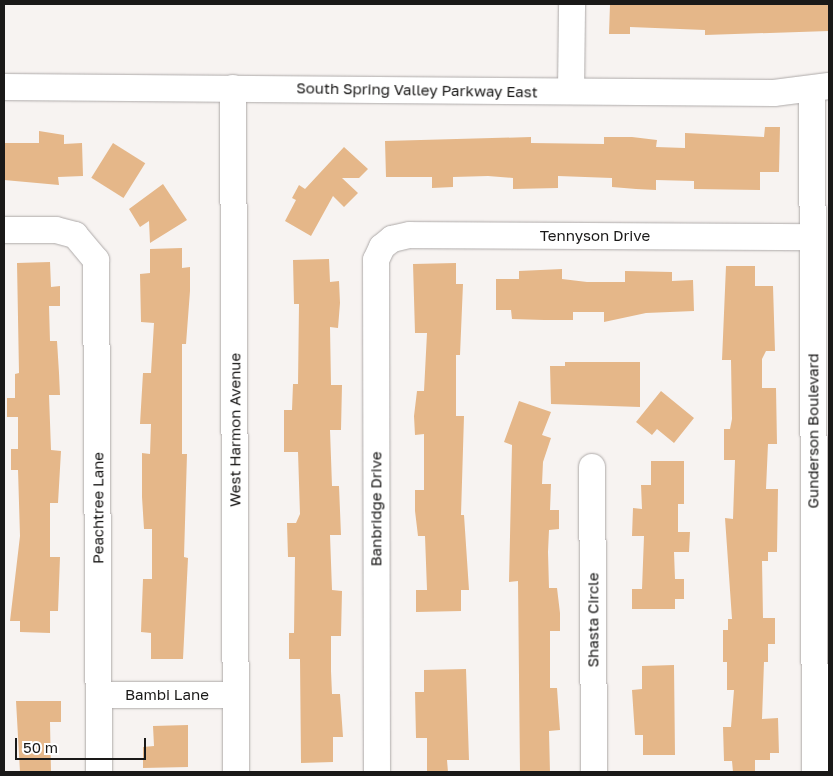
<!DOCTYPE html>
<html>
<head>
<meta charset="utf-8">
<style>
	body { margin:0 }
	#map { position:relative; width:833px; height:776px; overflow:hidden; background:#f7f3f1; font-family:"Golos Text",sans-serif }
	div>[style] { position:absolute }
	.building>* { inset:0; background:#e5b789; transform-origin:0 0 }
	.roads { filter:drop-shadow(0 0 1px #aeaaa9) drop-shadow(0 0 1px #aeaaa9) }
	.minor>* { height:26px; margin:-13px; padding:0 13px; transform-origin:13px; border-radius:13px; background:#fff }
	span { translate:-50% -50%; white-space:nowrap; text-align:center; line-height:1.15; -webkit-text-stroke:4px #fff; paint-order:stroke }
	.street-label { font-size:15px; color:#1a1918 }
	.frame { position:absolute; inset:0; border:5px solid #1a1918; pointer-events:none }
	.scale { position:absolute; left:15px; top:738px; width:131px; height:22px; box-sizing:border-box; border:2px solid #1a1918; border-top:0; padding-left:6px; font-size:15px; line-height:18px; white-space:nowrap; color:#1a1918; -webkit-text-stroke:4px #fff; paint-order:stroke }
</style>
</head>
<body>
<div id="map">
	<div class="building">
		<i style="clip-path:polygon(610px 4px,829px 4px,829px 31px,705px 35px,705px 30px,630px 27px,630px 34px,609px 34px)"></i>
		<i style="clip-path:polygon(765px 127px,780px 127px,779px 172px,760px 172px,760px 190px,694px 189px,694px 181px,656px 180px,656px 190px,636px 189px,612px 187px,612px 178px,558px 176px,558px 188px,513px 189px,513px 178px,488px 176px,453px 177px,453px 187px,432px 188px,432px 177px,386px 177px,385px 141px,531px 137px,531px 143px,604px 144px,604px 137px,632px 137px,657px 140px,656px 147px,685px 148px,685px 133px,764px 137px)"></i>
		<i style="clip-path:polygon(39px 131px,64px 135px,64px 144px,82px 143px,83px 176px,58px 177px,59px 185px,4px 180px,4px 143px,39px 143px)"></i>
		<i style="left:113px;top:143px;width:38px;height:41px;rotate:32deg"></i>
		<i style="clip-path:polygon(344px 147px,368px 169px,359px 178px,342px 178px,358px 193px,344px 207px,333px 196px,311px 236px,285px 221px,296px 200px,292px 198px,299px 185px,305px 189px)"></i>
		<i style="clip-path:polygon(163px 184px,187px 220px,150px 243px,149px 221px,140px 227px,129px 209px)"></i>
		<i style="clip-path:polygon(182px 248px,182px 268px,190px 267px,190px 291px,186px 344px,182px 344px,182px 454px,187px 454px,184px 557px,188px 558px,183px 659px,151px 659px,151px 633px,141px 632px,143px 579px,152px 579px,152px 529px,144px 529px,142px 497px,142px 453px,150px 454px,151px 424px,140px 424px,143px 373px,151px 373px,154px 323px,141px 322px,140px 274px,150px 273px,150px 249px)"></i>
		<i style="clip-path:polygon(329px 259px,330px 282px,339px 281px,340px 303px,338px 328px,330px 327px,331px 385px,342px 385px,341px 430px,330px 430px,332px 486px,339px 486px,341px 535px,330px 535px,332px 590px,342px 591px,341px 636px,331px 636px,331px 671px,332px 694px,340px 694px,343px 737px,333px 737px,333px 762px,301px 763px,300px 659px,289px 659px,289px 633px,294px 633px,295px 557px,288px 557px,287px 523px,296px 523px,300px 514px,298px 452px,284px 452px,284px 410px,292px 410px,293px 384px,298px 384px,299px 304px,294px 304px,293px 260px)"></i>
		<i style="clip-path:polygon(50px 262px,51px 287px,60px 286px,60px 306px,49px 306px,50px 341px,57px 341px,59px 373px,60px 395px,49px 395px,51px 450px,61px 451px,58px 503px,50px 503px,50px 557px,60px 557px,58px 611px,50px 611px,50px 633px,20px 632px,20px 621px,10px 621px,20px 536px,18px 470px,11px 470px,11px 449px,18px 449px,18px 417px,7px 417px,7px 398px,15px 398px,15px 374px,19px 373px,17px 263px)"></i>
		<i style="clip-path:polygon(456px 263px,456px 284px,463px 284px,460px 355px,456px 355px,456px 416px,464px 416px,461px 515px,464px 515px,469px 590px,461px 590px,461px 611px,416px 612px,416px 590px,427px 590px,425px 536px,418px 536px,415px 511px,415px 490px,424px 490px,424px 434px,415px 435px,414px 416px,417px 391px,424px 391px,427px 333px,415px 333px,413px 264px)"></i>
		<i style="clip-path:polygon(726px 266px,755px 266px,755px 286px,773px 286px,775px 351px,766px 351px,762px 359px,762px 388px,776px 388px,777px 444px,768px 444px,766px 489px,778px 489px,777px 552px,768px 552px,768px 561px,762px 561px,763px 618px,775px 618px,775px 644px,768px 644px,768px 662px,764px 662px,762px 719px,778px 718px,779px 753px,770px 753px,770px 760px,755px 760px,755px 772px,733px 772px,732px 761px,724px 761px,723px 727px,731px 727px,734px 690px,727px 690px,727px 662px,723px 662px,723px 630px,728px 630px,728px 619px,732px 619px,725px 518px,733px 519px,735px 460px,724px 460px,724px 429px,730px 429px,732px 419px,731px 360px,722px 360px)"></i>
		<i style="clip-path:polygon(562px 269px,562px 279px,587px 282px,625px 282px,625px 271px,672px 272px,672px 281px,693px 280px,694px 311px,646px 313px,604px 322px,604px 312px,573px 312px,573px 320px,544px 320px,512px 319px,511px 310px,496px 310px,496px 279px,519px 279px,519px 271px)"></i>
		<i style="clip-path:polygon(565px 362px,640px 362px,640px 407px,551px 404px,550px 366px,565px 366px)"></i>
		<i style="clip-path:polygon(661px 391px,694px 418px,674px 443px,657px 429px,652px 435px,636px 422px)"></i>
		<i style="clip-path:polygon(519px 401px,551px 412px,542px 435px,551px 438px,543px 462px,542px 484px,551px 484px,550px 510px,559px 510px,559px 529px,549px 530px,548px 552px,549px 588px,557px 588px,560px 613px,560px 631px,550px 631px,550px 688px,557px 688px,560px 730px,549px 731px,550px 772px,520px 772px,518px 581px,509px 582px,512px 445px,504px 442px)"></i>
		<i style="clip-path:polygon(651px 461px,684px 461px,684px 504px,678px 504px,678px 532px,690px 532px,689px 552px,674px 552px,675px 579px,684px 579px,684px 599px,675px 599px,675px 609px,632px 609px,632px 589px,642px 589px,644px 536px,632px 536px,633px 508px,642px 509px,641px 485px,651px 485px)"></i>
		<i style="clip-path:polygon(674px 665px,675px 755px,643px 755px,643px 735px,635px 735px,632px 690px,642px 689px,642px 666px)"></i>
		<i style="clip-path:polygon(466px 669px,469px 760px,447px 760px,448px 772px,427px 772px,427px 738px,416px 738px,415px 692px,424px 692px,424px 670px)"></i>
		<i style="clip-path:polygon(16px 701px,61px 701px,61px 722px,50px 722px,51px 772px,20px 772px)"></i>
		<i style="clip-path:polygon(188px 725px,188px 767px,143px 768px,143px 747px,154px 746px,153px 726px)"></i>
	</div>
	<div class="roads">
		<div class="minor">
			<i style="left:4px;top:87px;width:770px;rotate:0.45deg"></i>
			<i style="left:774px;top:93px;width:55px;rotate:-7.3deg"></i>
			<i style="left:233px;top:88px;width:684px;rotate:89.75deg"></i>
			<i style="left:812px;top:90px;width:682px;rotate:89.75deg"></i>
			<i style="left:571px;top:91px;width:87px;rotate:-89.3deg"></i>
			<i style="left:4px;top:230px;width:52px"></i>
			<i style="left:56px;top:230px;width:20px;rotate:15deg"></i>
			<i style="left:75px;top:235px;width:33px;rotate:50deg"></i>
			<i style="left:96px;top:260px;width:512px;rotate:89.66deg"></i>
			<i style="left:592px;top:467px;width:305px;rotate:89.6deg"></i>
			<i style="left:99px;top:695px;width:137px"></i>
			<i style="left:377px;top:772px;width:512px;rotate:-90.11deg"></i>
			<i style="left:376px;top:260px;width:14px;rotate:-65deg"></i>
			<i style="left:382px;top:247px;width:13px;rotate:-39deg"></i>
			<i style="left:392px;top:239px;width:18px;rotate:-13deg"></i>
			<i style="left:410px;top:235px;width:402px;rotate:0.3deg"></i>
		</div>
	</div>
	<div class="street-label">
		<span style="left:417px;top:90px;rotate:1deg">South Spring Valley Parkway East</span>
		<span style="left:595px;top:236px">Tennyson Drive</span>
		<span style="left:235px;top:430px;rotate:-90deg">West Harmon Avenue</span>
		<span style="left:813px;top:431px;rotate:-90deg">Gunderson Boulevard</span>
		<span style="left:98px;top:508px;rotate:-90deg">Peachtree Lane</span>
		<span style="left:376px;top:509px;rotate:-90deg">Banbridge Drive</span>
		<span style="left:593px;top:620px;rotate:-90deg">Shasta Circle</span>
		<span style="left:167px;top:695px">Bambi Lane</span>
	</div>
	<div class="frame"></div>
	<div class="scale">50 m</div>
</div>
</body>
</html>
